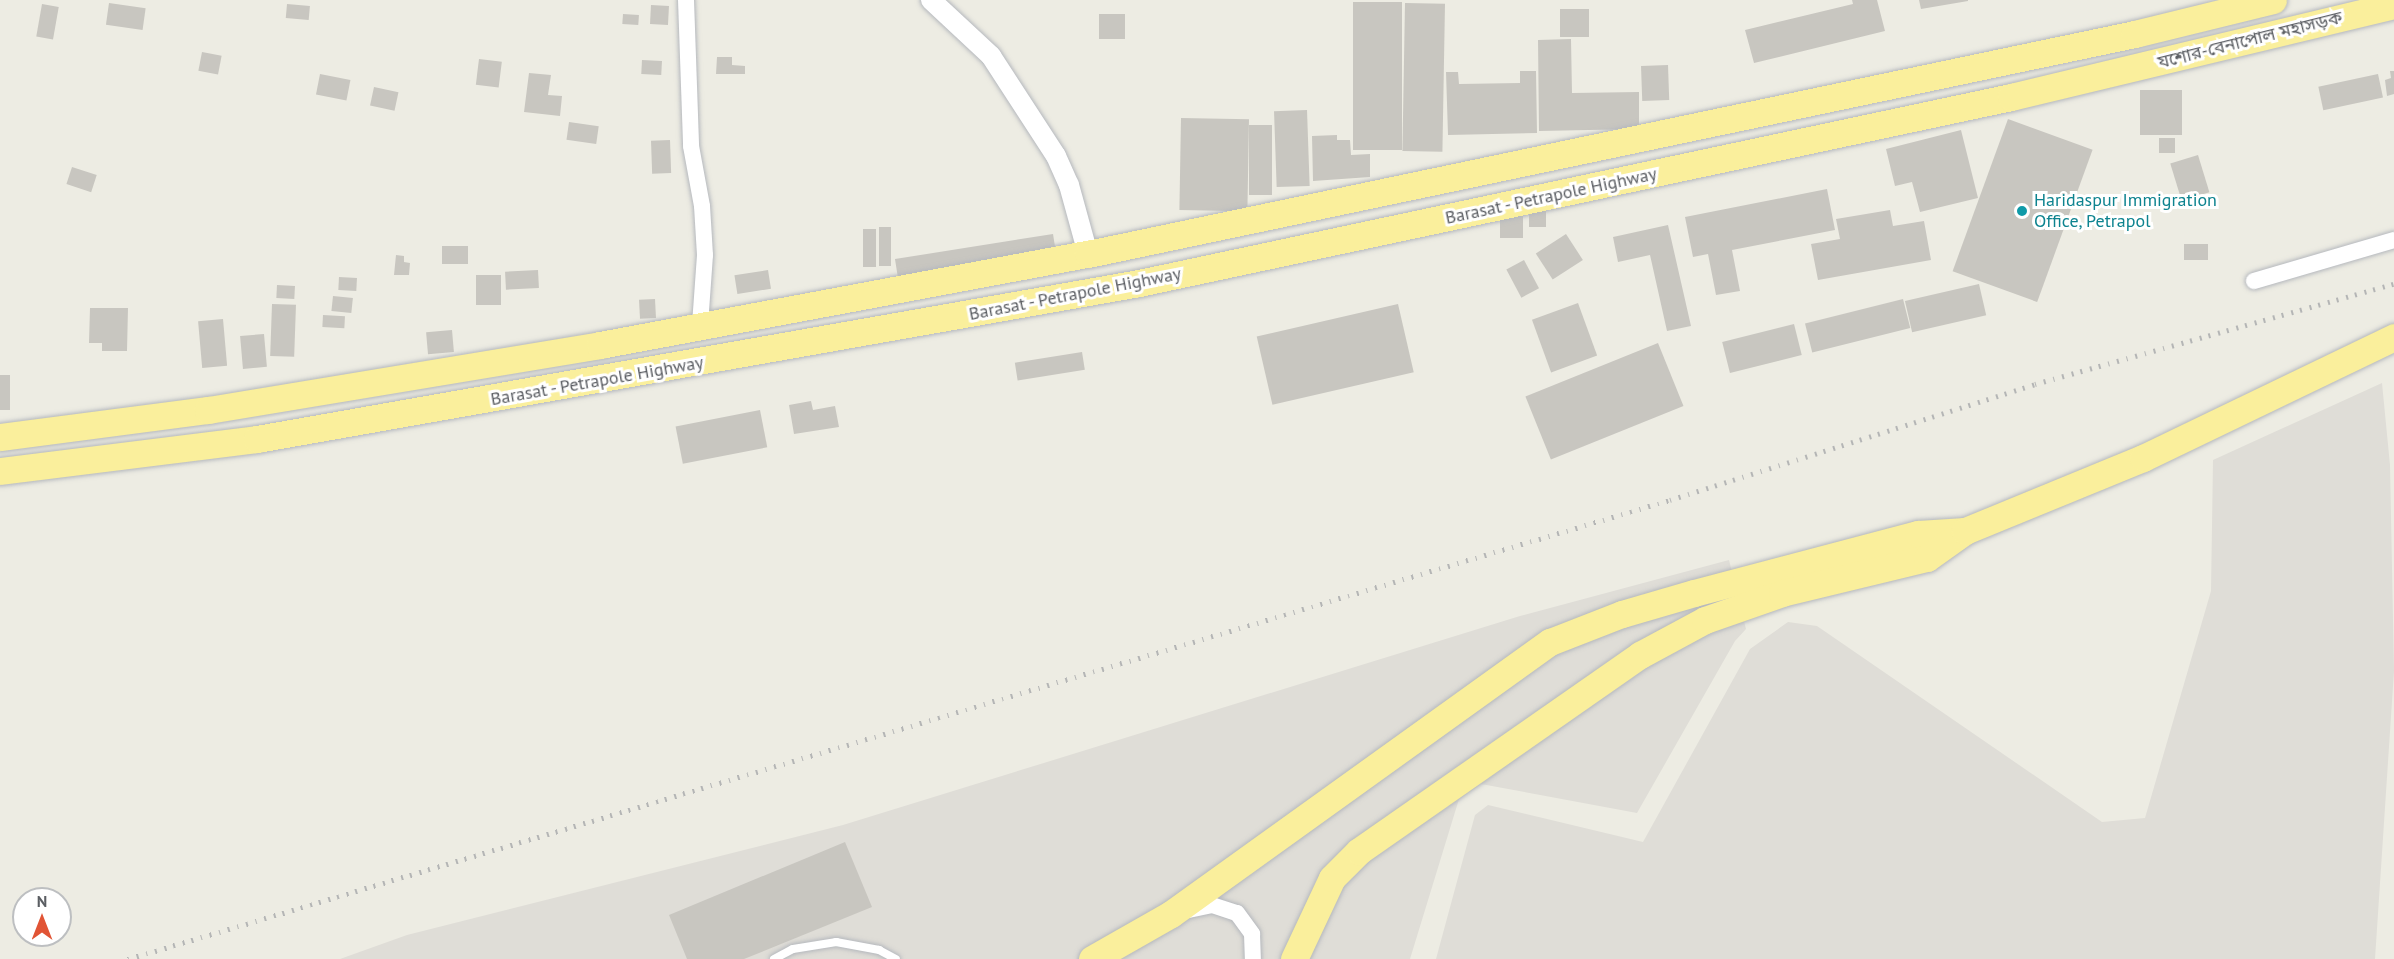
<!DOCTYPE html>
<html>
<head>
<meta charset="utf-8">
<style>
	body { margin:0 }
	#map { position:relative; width:2394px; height:959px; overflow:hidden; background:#edece3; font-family:"PT Sans","Noto Sans Bengali",sans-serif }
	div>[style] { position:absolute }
	.industrial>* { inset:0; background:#dfddd7 }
	.building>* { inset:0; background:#c8c6c0; transform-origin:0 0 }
	.roads { filter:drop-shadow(0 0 2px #b5b8bd) drop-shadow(0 0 2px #b5b8bd) }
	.service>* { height:8px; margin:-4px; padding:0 4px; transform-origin:4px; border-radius:4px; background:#fff }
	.minor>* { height:16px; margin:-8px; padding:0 8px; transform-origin:8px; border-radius:8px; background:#fff }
	.tertiary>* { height:20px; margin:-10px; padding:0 10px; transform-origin:10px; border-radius:10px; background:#fff }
	.trunk>* { height:27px; margin:-13.5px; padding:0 13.5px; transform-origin:13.5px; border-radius:13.5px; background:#faef9c }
	.rail>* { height:4.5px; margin-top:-2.25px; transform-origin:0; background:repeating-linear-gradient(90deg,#b4b5b5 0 1.5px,transparent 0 9.5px) }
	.dots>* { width:16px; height:16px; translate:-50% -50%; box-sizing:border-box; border:3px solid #fff; border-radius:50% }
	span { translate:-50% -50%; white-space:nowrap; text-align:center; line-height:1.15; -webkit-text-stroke:6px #fff; paint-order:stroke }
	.street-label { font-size:18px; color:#5b5e63 }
	.culture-label { font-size:18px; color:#0d838f }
	.left { translate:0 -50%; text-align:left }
	.north { position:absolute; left:12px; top:887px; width:60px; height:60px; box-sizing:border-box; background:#fff; border:2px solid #bdbfc1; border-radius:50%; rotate:0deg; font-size:16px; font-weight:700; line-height:24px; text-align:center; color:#5b5e63 }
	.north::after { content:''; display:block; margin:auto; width:21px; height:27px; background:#e15435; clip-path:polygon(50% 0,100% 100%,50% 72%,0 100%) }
</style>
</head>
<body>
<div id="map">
	<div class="industrial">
		<i style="clip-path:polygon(2382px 383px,2390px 465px,2394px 671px,2375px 959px,1436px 959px,1475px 815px,1488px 805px,1643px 842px,1750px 649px,1788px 622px,1817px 626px,2102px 822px,2145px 818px,2211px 591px,2213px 460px)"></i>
		<i style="clip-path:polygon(1729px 560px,1746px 629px,1735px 641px,1637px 813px,1481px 784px,1459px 799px,1410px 959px,340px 959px,407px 935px,843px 825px,1520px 616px)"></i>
	</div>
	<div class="building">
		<i style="clip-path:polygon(1852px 0,1877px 0,1885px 31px,1754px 63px,1745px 30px,1853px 4px)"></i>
		<i style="clip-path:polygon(1919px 0,1968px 0,1968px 1px,1921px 9px)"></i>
		<i style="left:1353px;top:2px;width:49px;height:148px"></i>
		<i style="left:109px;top:3px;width:37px;height:22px;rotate:8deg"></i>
		<i style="left:1405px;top:3px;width:40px;height:148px;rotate:1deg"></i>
		<i style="left:42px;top:4px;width:17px;height:33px;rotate:10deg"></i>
		<i style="left:287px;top:4px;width:23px;height:14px;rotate:5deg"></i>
		<i style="left:651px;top:5px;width:18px;height:19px;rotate:3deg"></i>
		<i style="left:1589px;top:9px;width:28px;height:29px;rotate:90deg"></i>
		<i style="left:623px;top:14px;width:16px;height:10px;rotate:4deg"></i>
		<i style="left:1099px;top:14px;width:26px;height:25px"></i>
		<i style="clip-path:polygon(1571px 39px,1572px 93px,1639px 92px,1639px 129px,1539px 131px,1538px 40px)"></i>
		<i style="left:202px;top:52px;width:20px;height:19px;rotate:11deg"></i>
		<i style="clip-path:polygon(717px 57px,732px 57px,732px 65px,745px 66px,745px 74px,716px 74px)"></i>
		<i style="left:479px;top:59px;width:23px;height:26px;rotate:7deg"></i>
		<i style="left:642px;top:60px;width:20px;height:14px;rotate:3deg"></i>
		<i style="left:1668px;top:65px;width:35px;height:27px;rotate:88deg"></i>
		<i style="clip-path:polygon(1520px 71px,1536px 71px,1537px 133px,1448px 135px,1446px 72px,1458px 72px,1459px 84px,1520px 83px)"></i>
		<i style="clip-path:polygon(2390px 71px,2394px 71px,2394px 94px,2387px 96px,2385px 80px,2391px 78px)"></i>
		<i style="clip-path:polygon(529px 73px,551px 75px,548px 95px,562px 96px,560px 116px,524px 112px)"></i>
		<i style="left:320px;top:74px;width:31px;height:21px;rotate:11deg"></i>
		<i style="left:2378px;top:74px;width:24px;height:61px;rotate:78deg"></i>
		<i style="left:374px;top:87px;width:25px;height:19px;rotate:12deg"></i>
		<i style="left:2140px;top:90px;width:42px;height:45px"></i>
		<i style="left:1307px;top:110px;width:76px;height:33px;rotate:88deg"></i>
		<i style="left:1181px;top:118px;width:68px;height:92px;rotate:1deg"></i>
		<i style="left:2008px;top:119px;width:90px;height:162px;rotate:20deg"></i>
		<i style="left:569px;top:122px;width:30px;height:18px;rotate:8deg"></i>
		<i style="left:1249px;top:125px;width:23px;height:70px"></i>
		<i style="clip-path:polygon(1961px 130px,1978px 198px,1920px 212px,1912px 182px,1895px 186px,1886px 149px)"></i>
		<i style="clip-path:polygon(1337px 135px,1337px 140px,1350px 140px,1351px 155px,1370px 154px,1370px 177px,1313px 181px,1312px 136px)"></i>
		<i style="left:2159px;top:138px;width:16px;height:15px"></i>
		<i style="left:670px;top:140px;width:33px;height:19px;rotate:88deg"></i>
		<i style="left:2198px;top:155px;width:39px;height:29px;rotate:73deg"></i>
		<i style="left:72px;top:167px;width:26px;height:18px;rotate:18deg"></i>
		<i style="clip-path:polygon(1827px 189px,1835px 230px,1732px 250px,1740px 291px,1716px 295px,1708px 254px,1693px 257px,1685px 217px)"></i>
		<i style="left:1529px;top:207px;width:17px;height:20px"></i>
		<i style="left:1523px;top:208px;width:30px;height:23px;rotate:90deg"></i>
		<i style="clip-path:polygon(1890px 210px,1893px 226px,1924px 221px,1931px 260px,1818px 280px,1811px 244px,1840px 239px,1836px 219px)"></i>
		<i style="clip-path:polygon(1668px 225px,1691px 326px,1667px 331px,1650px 255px,1618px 262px,1613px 237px)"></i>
		<i style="left:879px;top:227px;width:12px;height:39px"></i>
		<i style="left:863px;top:229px;width:13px;height:38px"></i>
		<i style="left:1053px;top:234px;width:20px;height:160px;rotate:81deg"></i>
		<i style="left:1566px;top:234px;width:31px;height:36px;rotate:57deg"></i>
		<i style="left:2184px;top:244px;width:24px;height:16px"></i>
		<i style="left:442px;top:246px;width:26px;height:18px"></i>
		<i style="clip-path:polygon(396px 255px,404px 256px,404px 262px,410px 263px,409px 275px,394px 275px)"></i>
		<i style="left:1524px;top:260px;width:32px;height:20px;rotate:62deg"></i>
		<i style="left:538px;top:270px;width:18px;height:33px;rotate:87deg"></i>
		<i style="left:768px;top:270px;width:19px;height:34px;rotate:81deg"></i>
		<i style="left:501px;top:275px;width:30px;height:25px;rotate:90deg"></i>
		<i style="left:339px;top:277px;width:18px;height:13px;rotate:3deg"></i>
		<i style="left:1979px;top:284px;width:32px;height:76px;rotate:77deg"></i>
		<i style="left:277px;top:285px;width:18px;height:13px;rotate:3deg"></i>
		<i style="left:333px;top:296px;width:20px;height:15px;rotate:6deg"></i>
		<i style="left:655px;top:299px;width:19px;height:16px;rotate:87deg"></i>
		<i style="left:1903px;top:299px;width:30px;height:101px;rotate:76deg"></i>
		<i style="left:1578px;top:303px;width:56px;height:49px;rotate:70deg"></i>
		<i style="left:272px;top:304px;width:24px;height:52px;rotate:2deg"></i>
		<i style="left:1398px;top:304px;width:70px;height:145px;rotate:77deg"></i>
		<i style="clip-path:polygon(90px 308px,128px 308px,127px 351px,102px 351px,102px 343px,89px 343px)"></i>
		<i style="left:323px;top:315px;width:22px;height:12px;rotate:3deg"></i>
		<i style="left:223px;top:319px;width:47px;height:25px;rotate:85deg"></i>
		<i style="left:1794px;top:324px;width:32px;height:74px;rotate:76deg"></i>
		<i style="left:452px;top:330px;width:22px;height:26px;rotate:85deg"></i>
		<i style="left:264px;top:334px;width:33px;height:24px;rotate:85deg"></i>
		<i style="left:1658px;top:343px;width:68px;height:143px;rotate:68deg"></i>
		<i style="left:1082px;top:352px;width:18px;height:68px;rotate:81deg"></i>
		<i style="left:0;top:375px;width:10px;height:35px"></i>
		<i style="clip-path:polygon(811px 401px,813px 410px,835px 406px,839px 427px,794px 434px,789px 405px)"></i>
		<i style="left:760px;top:410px;width:38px;height:86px;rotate:79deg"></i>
		<i style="clip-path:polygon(845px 842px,872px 907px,744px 959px,687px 959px,669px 915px)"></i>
	</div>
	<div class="roads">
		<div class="service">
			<i style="left:774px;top:959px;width:21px;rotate:-28deg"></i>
			<i style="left:793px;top:949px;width:44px;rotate:-9.2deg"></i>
			<i style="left:836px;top:942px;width:44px;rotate:10.5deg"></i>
			<i style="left:879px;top:950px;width:19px;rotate:28deg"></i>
		</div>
		<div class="minor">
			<i style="left:686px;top:0;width:146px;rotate:88deg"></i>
			<i style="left:691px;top:146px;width:61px;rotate:79.6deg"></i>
			<i style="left:702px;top:206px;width:49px;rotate:86.5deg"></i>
			<i style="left:705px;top:255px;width:69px;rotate:94.1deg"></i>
			<i style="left:2254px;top:281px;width:146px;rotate:-16.3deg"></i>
			<i style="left:1184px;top:911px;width:29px;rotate:-12deg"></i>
			<i style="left:1212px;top:905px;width:26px;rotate:18deg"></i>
			<i style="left:1237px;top:913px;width:26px;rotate:54deg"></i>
			<i style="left:1252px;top:934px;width:25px;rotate:88deg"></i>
		</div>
		<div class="tertiary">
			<i style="left:931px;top:0;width:82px;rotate:43deg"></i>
			<i style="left:991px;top:56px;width:119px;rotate:57deg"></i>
			<i style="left:1056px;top:156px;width:32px;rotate:66deg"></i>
			<i style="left:1069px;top:185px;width:72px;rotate:74.6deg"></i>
		</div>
		<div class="trunk">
			<i style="left:0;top:437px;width:210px;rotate:-7.4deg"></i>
			<i style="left:208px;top:410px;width:397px;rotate:-9.4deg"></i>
			<i style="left:600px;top:345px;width:496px;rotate:-10.6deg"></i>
			<i style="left:1088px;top:254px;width:1070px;rotate:-11.87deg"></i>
			<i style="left:2135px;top:34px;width:142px;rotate:-13.8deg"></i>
			<i style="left:0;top:471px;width:259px;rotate:-7.1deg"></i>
			<i style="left:257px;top:439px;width:896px;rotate:-10.03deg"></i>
			<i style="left:1139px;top:283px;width:892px;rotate:-12.04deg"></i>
			<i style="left:2011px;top:97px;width:394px;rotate:-13.5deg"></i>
			<i style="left:1092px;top:959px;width:91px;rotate:-29.7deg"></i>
			<i style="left:1171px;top:914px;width:467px;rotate:-35.7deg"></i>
			<i style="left:1550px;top:642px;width:77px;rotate:-21.3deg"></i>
			<i style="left:1622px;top:614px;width:75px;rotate:-16.3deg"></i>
			<i style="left:1694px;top:593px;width:232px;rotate:-14.8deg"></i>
			<i style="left:1918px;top:534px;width:47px;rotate:-3.7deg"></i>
			<i style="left:1294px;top:959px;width:89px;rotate:-64.9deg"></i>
			<i style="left:1332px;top:878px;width:38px;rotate:-45deg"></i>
			<i style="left:1359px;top:851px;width:343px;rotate:-34.9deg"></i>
			<i style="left:1640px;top:655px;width:74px;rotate:-28.3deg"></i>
			<i style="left:1705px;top:620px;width:82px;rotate:-19.3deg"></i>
			<i style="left:1782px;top:593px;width:149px;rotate:-13.6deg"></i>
			<i style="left:1927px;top:558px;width:47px;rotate:-35.4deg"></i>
			<i style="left:1965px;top:531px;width:192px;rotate:-22.3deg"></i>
			<i style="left:2143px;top:458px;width:279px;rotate:-25.7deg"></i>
		</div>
	</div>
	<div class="rail">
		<i style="left:128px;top:959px;width:1609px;rotate:-16.58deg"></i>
		<i style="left:1670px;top:500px;width:383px;rotate:-17.6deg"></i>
		<i style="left:2035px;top:384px;width:373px;rotate:-15.6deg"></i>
	</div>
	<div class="dots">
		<i style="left:2022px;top:211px;background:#0f9aa8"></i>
	</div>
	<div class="street-label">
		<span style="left:2250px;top:40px;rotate:-14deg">যশোর-বেনাপোল মহাসড়ক</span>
		<span style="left:1551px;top:196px;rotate:-12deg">Barasat - Petrapole Highway</span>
		<span style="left:1075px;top:294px;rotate:-11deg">Barasat - Petrapole Highway</span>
		<span style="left:597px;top:381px;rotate:-10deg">Barasat - Petrapole Highway</span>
	</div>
	<div class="culture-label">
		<span class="left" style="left:2034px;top:211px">Haridaspur Immigration<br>Office, Petrapol</span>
	</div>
	<div class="north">N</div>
</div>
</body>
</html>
